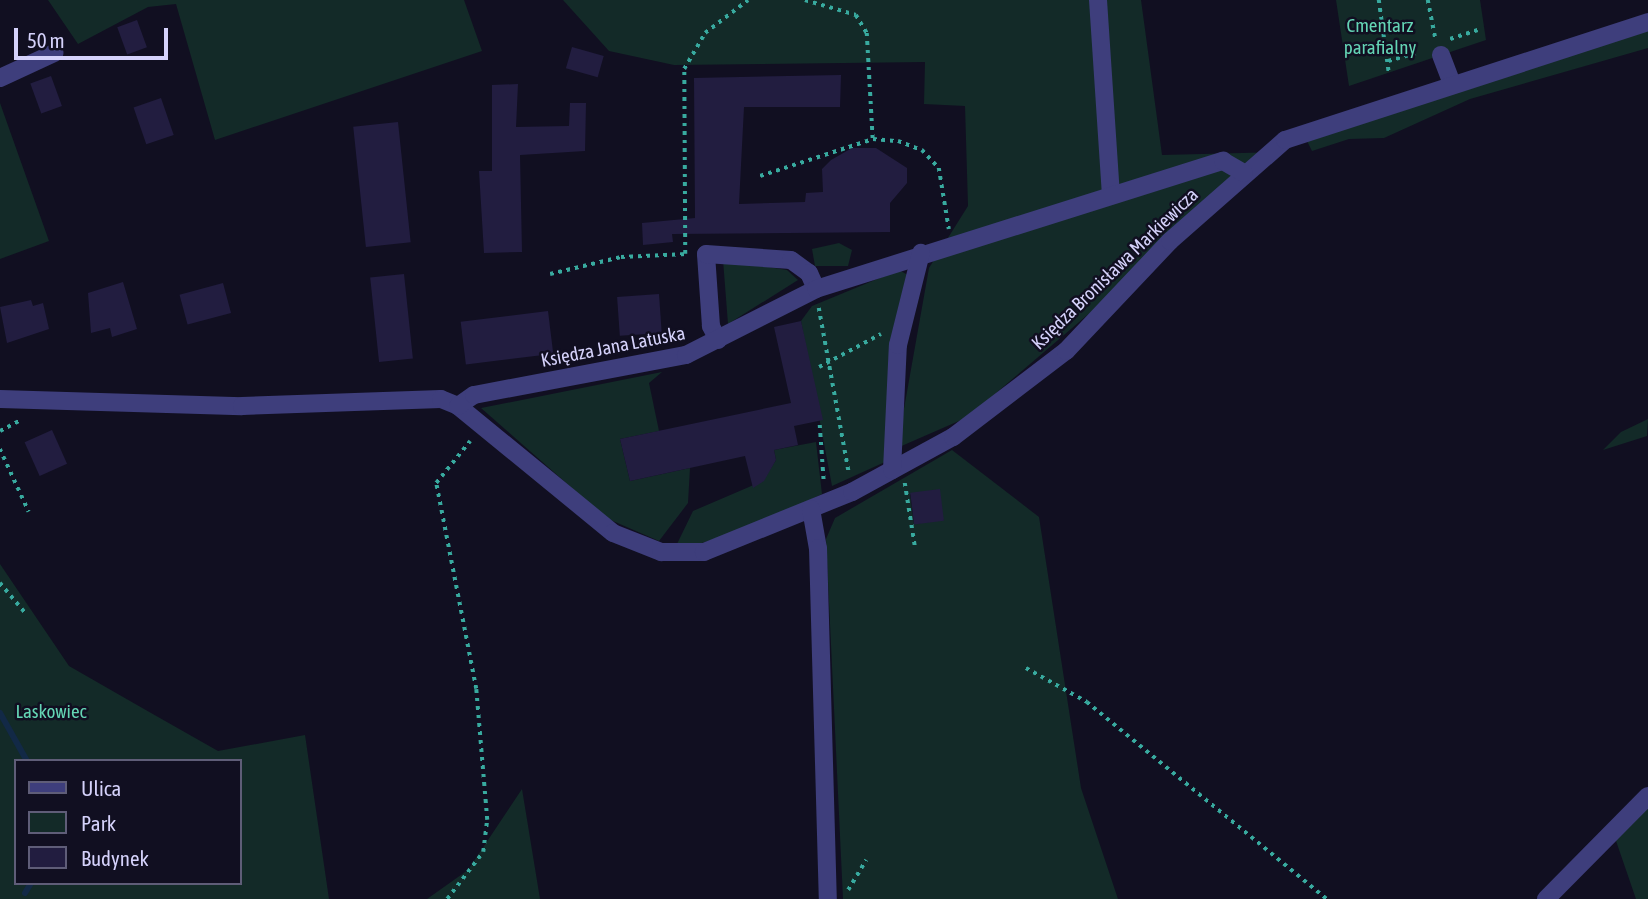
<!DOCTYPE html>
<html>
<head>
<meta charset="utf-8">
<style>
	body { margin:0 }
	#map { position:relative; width:1648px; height:899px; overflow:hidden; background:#110f21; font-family:"Asap Condensed",sans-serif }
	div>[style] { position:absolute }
	.green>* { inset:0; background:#132a28 }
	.stream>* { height:6px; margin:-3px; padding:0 3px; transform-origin:3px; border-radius:3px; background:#122946 }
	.building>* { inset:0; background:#221d40; transform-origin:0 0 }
	.path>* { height:3.5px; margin-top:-1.75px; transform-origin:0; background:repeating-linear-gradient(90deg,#38aa9f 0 3.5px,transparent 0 8.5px) }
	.minor>* { height:18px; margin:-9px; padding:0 9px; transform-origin:9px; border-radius:9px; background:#3e3e7c }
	span { translate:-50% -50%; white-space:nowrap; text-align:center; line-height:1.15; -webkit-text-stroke:5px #110f21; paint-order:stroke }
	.park-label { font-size:19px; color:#64d5b5 }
	.street-label { font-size:19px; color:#d5d2fb }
	.legend { position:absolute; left:14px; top:759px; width:228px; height:126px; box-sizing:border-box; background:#110f21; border:2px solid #5f5d78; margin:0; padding:9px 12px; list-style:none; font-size:21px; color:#d5d2fb }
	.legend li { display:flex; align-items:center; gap:14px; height:35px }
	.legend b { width:35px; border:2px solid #5f5d78 }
	.scale { position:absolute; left:14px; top:28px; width:154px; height:32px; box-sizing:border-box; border:4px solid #d5d2fb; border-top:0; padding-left:9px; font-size:21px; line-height:24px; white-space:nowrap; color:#d5d2fb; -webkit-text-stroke:5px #110f21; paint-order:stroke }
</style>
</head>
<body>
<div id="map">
	<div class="green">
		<i style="clip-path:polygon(48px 0,464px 0,482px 51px,215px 140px,176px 4px,148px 7px,78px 44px)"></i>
		<i style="clip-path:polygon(563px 0,1141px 0,1162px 155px,1278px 152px,968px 417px,897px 448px,929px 268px,968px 206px,965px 106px,924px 104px,925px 62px,674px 65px,609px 51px)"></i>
		<i style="clip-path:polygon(1336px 0,1480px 0,1486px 40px,1349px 86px)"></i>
		<i style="clip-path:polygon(1648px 27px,1648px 48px,1470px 99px,1384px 138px,1349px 139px,1312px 151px,1307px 141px)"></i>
		<i style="clip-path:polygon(0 103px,49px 241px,0 259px)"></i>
		<i style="clip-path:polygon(839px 243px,852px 250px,848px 266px,815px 266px,812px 249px)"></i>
		<i style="clip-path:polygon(723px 260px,787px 270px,798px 280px,728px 324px)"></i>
		<i style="clip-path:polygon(899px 270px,913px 278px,885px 462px,832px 486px,801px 321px,812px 306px)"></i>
		<i style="clip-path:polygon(662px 372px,649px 383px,659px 431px,620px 439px,630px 481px,690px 468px,688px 503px,659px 541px,606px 518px,481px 408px)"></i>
		<i style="clip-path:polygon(1648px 419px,1647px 436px,1603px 450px,1621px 432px)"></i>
		<i style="clip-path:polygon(816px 442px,822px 494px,757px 526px,692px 546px,677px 544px,693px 511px,763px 481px,776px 460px,774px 450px)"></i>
		<i style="clip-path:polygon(evenodd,952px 450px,1039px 517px,1081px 788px,1118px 899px,843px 899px,826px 539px,835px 518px,952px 450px,910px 494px,944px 520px,914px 524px,910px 494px)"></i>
		<i style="clip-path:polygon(evenodd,0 564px,69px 666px,144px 709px,218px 751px,305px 735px,329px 899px,0 899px,0 564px,16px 761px,240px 761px,240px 883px,16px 883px,16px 761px)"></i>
		<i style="clip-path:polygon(522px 789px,540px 899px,427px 899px,468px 870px)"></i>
		<i style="clip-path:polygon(1648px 804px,1648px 899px,1636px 899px,1615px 838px)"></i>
	</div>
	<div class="stream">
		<i style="left:0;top:713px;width:55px;rotate:60.6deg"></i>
		<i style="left:25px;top:893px;width:12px;rotate:-59deg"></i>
	</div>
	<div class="building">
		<i style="left:137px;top:20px;width:29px;height:21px;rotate:70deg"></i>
		<i style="left:572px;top:47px;width:33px;height:22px;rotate:16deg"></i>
		<i style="clip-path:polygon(841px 75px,840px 107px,744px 107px,739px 204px,805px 202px,806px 193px,823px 192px,822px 169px,831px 160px,852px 148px,876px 148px,907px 168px,907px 183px,890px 203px,890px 232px,672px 234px,673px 242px,643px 245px,642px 223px,695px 218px,694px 78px)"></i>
		<i style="left:51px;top:76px;width:32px;height:22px;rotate:70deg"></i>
		<i style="clip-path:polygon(518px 84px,516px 127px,569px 126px,570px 103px,586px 103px,585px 151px,520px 155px,522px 252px,484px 253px,479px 171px,492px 171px,492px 85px)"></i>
		<i style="left:161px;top:98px;width:39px;height:29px;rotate:71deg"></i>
		<i style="left:398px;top:122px;width:121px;height:45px;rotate:84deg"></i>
		<i style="left:404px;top:274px;width:85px;height:34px;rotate:84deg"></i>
		<i style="clip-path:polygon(123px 282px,137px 329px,112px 337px,110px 328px,91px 333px,88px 293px)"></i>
		<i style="left:223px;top:283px;width:31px;height:45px;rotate:75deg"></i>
		<i style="left:659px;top:294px;width:39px;height:42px;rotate:86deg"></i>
		<i style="clip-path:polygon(31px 300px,33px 306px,43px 303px,49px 329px,7px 343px,0 307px)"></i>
		<i style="left:548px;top:311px;width:43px;height:88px;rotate:83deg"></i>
		<i style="clip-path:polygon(801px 321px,823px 420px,794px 426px,798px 445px,774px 450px,776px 460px,764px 481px,753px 488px,745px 456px,630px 481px,620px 439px,791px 403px,774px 327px)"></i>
		<i style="left:52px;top:430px;width:37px;height:30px;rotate:66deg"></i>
		<i style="left:940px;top:489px;width:32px;height:30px;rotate:83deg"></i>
	</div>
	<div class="path">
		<i style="left:805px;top:0;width:53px;rotate:16.4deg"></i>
		<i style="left:856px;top:15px;width:21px;rotate:59deg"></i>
		<i style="left:867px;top:33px;width:106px;rotate:86.8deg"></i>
		<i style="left:1379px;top:0;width:74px;rotate:82.2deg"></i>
		<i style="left:1428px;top:0;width:38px;rotate:79deg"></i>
		<i style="left:1450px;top:39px;width:29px;rotate:-18deg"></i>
		<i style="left:1388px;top:61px;width:29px;rotate:-16deg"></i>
		<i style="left:760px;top:176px;width:119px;rotate:-18.1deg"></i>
		<i style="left:873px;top:139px;width:25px;rotate:5deg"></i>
		<i style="left:898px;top:141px;width:26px;rotate:21deg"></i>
		<i style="left:922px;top:150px;width:25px;rotate:47deg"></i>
		<i style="left:939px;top:168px;width:62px;rotate:80.7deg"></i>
		<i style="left:685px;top:254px;width:185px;rotate:-90.3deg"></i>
		<i style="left:684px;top:69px;width:42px;rotate:-59.7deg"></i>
		<i style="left:705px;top:33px;width:54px;rotate:-37.5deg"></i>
		<i style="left:550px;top:274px;width:73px;rotate:-13.5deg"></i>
		<i style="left:621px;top:257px;width:66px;rotate:-2.6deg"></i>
		<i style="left:819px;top:308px;width:168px;rotate:79.7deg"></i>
		<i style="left:819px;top:367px;width:70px;rotate:-28deg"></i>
		<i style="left:820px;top:425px;width:57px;rotate:86deg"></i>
		<i style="left:0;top:431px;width:24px;rotate:-28deg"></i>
		<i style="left:0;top:449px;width:69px;rotate:65.3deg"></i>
		<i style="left:905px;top:483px;width:64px;rotate:81deg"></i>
		<i style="left:0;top:583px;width:42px;rotate:49.8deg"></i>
		<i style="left:1026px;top:668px;width:70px;rotate:29.1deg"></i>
		<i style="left:1087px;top:702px;width:310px;rotate:39.4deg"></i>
		<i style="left:848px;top:890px;width:35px;rotate:-59deg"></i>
		<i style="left:447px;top:899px;width:59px;rotate:-52.5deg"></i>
		<i style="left:483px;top:852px;width:32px;rotate:-83deg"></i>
		<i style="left:487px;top:820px;width:131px;rotate:-94.8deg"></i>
		<i style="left:476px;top:689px;width:210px;rotate:-101deg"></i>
		<i style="left:436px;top:483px;width:54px;rotate:-51deg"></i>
	</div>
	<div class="minor">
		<i style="left:1098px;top:0;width:195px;rotate:86.2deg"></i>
		<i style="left:1441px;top:55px;width:31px;rotate:69deg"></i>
		<i style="left:0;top:78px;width:60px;rotate:-24.8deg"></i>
		<i style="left:718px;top:340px;width:16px;rotate:-117deg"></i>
		<i style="left:711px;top:326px;width:72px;rotate:-94deg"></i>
		<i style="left:706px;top:254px;width:85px;rotate:4deg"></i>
		<i style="left:791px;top:260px;width:22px;rotate:36deg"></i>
		<i style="left:809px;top:273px;width:17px;rotate:66deg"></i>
		<i style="left:0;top:399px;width:242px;rotate:1.7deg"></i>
		<i style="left:242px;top:406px;width:199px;rotate:-2deg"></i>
		<i style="left:441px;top:399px;width:18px;rotate:22deg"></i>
		<i style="left:458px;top:406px;width:200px;rotate:39.3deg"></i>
		<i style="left:613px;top:533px;width:52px;rotate:21.6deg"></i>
		<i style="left:661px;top:552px;width:43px"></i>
		<i style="left:704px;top:552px;width:160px;rotate:-22.1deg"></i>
		<i style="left:852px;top:492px;width:115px;rotate:-28.6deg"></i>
		<i style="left:953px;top:437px;width:142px;rotate:-37.3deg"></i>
		<i style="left:1066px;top:351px;width:151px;rotate:-46.6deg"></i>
		<i style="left:1170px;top:241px;width:153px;rotate:-41.3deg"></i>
		<i style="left:1285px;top:140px;width:382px;rotate:-18deg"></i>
		<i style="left:458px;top:406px;width:19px;rotate:-35deg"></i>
		<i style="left:474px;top:395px;width:216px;rotate:-10.7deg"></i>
		<i style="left:686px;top:355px;width:146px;rotate:-26.9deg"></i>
		<i style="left:816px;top:289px;width:427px;rotate:-17.5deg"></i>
		<i style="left:1223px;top:161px;width:24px;rotate:30deg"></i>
		<i style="left:892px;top:470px;width:125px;rotate:-87.3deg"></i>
		<i style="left:898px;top:345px;width:95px;rotate:-76deg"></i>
		<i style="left:811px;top:509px;width:40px;rotate:80deg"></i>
		<i style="left:818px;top:548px;width:351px;rotate:88.4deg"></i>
		<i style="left:1546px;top:899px;width:145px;rotate:-45.3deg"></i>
	</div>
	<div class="park-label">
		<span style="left:1380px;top:37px">Cmentarz<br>parafialny</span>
		<span style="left:51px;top:712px">Laskowiec</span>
	</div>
	<div class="street-label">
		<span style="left:1115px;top:269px;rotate:-44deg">Księdza Bronisława Markiewicza</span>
		<span style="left:613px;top:347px;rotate:-11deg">Księdza Jana Latuska</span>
	</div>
	<ul class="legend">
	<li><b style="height:9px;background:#3e3e7c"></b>Ulica</li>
	<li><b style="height:19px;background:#132a28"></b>Park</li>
	<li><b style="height:19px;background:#221d40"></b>Budynek</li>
	</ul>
	<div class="scale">50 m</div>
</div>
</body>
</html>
